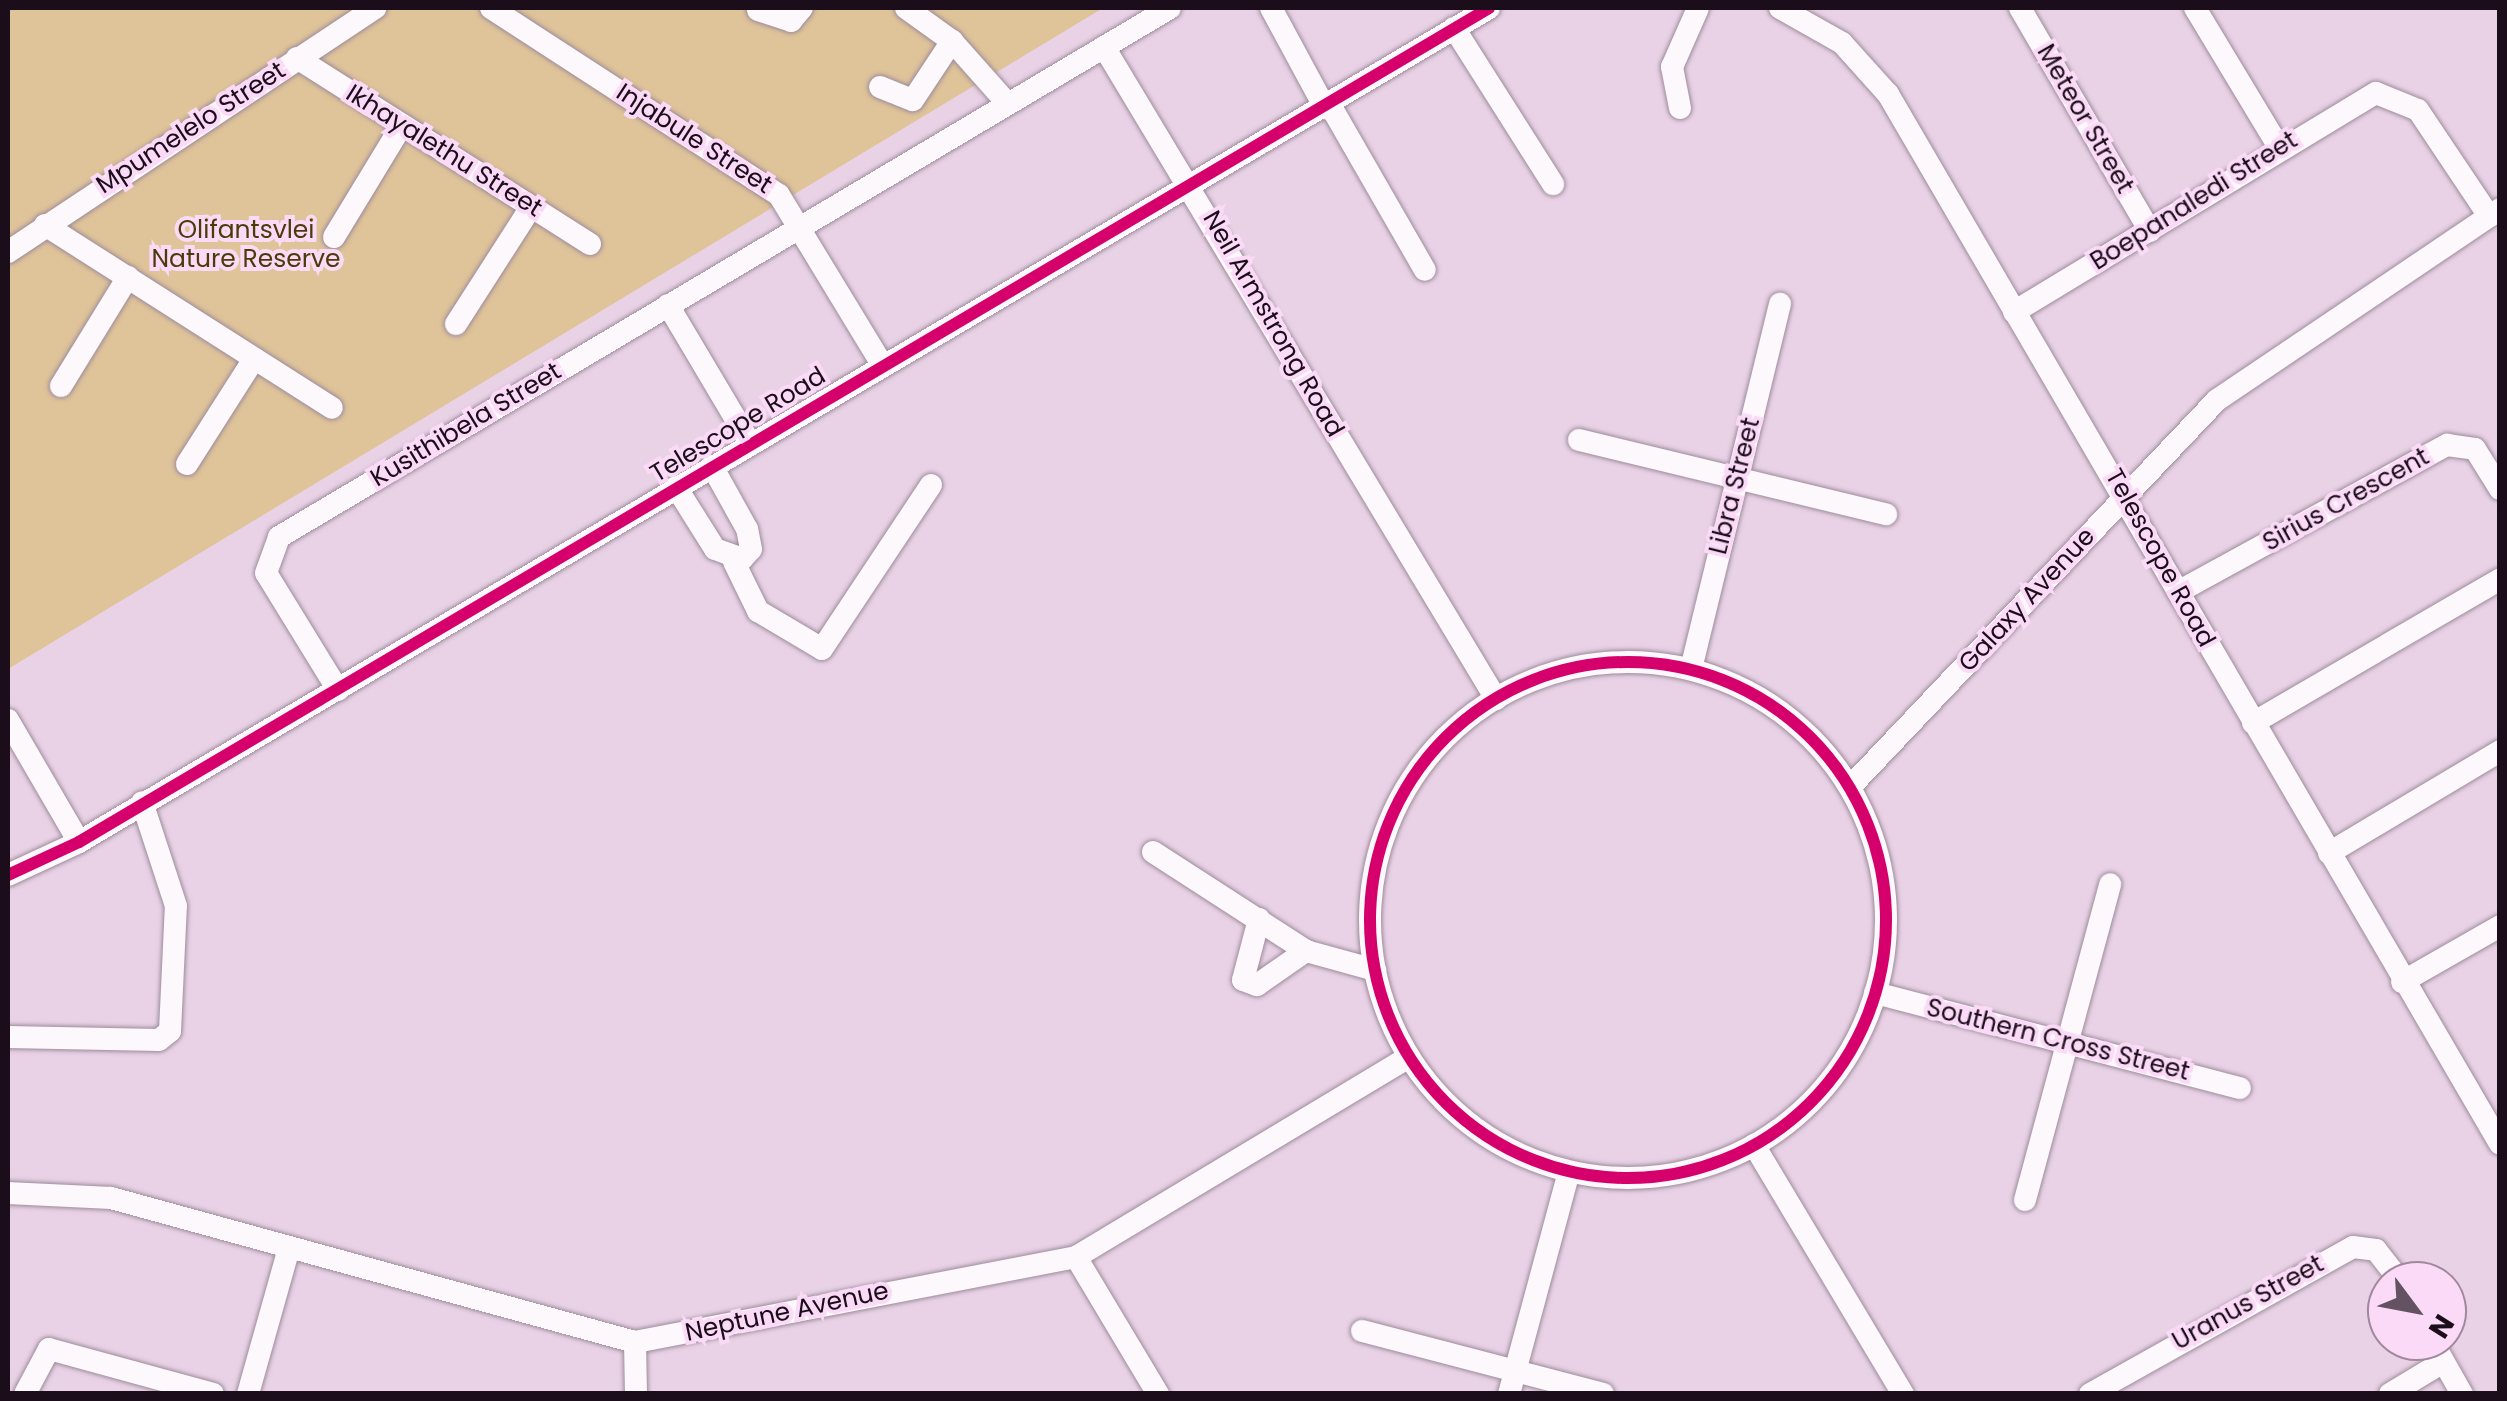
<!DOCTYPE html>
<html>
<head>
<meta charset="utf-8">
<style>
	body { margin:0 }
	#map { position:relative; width:2507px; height:1401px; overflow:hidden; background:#e9d2e6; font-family:Poppins,sans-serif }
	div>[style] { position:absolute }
	.green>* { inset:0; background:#dfc399 }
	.roads { filter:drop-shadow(0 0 2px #9d8c9b) drop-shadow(0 0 2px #9d8c9b) }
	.minor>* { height:22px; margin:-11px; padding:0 11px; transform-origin:11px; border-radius:11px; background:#fcf8fb }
	.minor>.ring { margin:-11px; padding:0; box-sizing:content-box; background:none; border:22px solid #fcf8fb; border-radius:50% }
	.cycleway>* { height:12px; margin:-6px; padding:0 6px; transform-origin:6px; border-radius:6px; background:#d6006c }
	.cycleway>.ring { margin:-6px; padding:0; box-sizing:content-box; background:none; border:12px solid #d6006c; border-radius:50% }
	span { translate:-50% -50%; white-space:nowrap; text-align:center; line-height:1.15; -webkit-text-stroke:8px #fadaf6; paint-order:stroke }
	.street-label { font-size:25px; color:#1b0d1a }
	.park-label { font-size:25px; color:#4b3b09 }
	.frame { position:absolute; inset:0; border:10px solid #1b0d1a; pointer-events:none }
	.north { position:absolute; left:2367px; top:1261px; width:100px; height:100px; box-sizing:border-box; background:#fadaf6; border:2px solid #a1889e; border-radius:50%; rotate:122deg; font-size:28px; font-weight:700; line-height:40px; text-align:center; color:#1b0d1a }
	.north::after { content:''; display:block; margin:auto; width:35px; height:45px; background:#635261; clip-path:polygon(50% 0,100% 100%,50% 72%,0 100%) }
</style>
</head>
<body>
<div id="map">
	<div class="green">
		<i style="clip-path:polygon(8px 8px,1103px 8px,8px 669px)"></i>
	</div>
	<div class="roads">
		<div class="minor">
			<i style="left:491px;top:8px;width:343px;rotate:33deg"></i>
			<i style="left:779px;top:195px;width:200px;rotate:58.7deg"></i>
			<i style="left:906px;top:8px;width:57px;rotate:35.7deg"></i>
			<i style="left:952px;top:41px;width:84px;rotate:48.4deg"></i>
			<i style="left:1271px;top:8px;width:114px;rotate:61.6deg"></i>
			<i style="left:1780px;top:8px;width:71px;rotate:29.4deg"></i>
			<i style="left:1842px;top:43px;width:69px;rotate:48deg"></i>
			<i style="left:1888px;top:94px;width:1215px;rotate:59.76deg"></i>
			<i style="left:2020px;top:8px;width:258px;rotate:59.8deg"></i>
			<i style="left:2195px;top:8px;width:162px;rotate:58.9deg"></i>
			<i style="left:758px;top:10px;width:35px;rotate:18deg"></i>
			<i style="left:791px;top:21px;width:17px;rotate:-50deg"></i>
			<i style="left:1454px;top:28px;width:185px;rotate:57.6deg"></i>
			<i style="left:1104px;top:47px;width:761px;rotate:58.98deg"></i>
			<i style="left:297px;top:58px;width:347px;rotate:32.4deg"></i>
			<i style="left:880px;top:87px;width:35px;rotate:22deg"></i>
			<i style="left:913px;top:100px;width:71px;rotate:-56.5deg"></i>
			<i style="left:1330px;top:105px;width:190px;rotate:60.1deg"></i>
			<i style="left:1680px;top:108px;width:42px;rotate:-101deg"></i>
			<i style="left:1672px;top:67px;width:64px;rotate:-66.2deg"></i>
			<i style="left:45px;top:225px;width:340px;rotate:32.5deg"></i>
			<i style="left:334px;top:237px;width:131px;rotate:-58.7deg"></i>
			<i style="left:8px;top:252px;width:441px;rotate:-33.6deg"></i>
			<i style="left:668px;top:305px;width:161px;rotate:59.3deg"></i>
			<i style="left:2014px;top:312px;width:423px;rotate:-31.2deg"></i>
			<i style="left:2376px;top:93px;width:45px;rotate:22deg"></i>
			<i style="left:2418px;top:110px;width:128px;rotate:56.2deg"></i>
			<i style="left:456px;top:324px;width:139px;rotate:-57.3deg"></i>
			<i style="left:61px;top:386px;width:128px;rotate:-58.4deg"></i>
			<i style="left:1579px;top:440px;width:316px;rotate:13.6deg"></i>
			<i style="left:187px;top:464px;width:125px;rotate:-57.5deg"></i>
			<i style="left:676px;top:487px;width:73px;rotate:57.8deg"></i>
			<i style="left:715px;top:549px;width:29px;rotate:20deg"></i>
			<i style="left:742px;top:559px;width:13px;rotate:-48deg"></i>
			<i style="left:751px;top:549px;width:20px;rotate:-101deg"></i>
			<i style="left:747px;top:529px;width:72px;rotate:-119.1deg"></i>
			<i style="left:734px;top:562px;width:55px;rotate:63.9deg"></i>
			<i style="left:758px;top:611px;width:74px;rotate:30.7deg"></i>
			<i style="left:822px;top:649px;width:197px;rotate:-56.4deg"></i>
			<i style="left:2178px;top:592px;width:307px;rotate:-28.7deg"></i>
			<i style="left:2447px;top:445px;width:28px;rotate:8deg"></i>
			<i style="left:2475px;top:449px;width:47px;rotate:58deg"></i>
			<i class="ring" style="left:1370px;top:662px;width:494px;height:494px"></i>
			<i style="left:1691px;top:669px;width:376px;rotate:-76.3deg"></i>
			<i style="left:338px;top:690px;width:137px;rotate:-121.6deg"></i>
			<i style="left:266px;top:573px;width:38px;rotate:-70deg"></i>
			<i style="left:279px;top:537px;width:1036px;rotate:-30.7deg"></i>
			<i style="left:8px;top:720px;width:141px;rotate:59.8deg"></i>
			<i style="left:2253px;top:723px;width:286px;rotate:-30.2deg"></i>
			<i style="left:1850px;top:787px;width:533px;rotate:-46.52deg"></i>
			<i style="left:2217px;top:400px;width:341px;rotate:-34deg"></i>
			<i style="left:1153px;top:852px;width:182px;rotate:32.9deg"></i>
			<i style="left:1306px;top:951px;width:72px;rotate:15.4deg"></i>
			<i style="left:2329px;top:853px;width:199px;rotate:-30.8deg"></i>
			<i style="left:8px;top:875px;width:78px;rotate:-24.9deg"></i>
			<i style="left:79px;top:842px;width:1638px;rotate:-30.6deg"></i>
			<i style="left:1259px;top:919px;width:63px;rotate:104.7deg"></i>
			<i style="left:1243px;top:980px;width:15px;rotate:20deg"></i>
			<i style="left:1257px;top:985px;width:60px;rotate:-34.8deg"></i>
			<i style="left:2402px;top:982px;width:113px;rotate:-29.7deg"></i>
			<i style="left:1875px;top:993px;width:377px;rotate:14.6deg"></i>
			<i style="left:8px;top:1037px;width:151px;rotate:1.1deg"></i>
			<i style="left:159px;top:1040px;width:14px;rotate:-39deg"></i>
			<i style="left:170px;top:1031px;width:125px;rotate:-87.3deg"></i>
			<i style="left:176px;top:906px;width:109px;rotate:-108.1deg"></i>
			<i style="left:1754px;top:1145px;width:290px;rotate:59.1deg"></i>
			<i style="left:8px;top:1193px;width:103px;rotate:2.8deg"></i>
			<i style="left:111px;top:1198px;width:543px;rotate:15.37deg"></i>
			<i style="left:635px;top:1342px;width:449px;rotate:-10.9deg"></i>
			<i style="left:1076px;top:1257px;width:388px;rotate:-31deg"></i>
			<i style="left:2025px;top:1200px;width:327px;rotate:-74.9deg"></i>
			<i style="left:1076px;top:1257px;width:160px;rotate:59.1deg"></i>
			<i style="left:1362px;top:1331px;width:249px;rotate:14.6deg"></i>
			<i style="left:2432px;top:1341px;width:61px;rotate:60.5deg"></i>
			<i style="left:635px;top:1342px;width:52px;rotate:88.9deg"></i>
			<i style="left:25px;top:1394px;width:51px;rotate:-61.9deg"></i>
			<i style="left:49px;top:1349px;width:170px;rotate:15.3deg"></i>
			<i style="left:248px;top:1394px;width:152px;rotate:-74.3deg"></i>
			<i style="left:1509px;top:1394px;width:230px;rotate:-74.9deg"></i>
			<i style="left:2090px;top:1394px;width:301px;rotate:-29.2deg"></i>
			<i style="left:2353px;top:1247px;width:23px;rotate:7deg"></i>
			<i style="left:2376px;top:1250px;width:39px;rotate:52deg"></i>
			<i style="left:2390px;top:1394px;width:62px;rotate:-31.1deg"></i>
		</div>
	</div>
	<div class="cycleway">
		<i class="ring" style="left:1370px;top:662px;width:504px;height:504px"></i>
		<i style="left:8px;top:875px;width:78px;rotate:-24.9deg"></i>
		<i style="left:79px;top:842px;width:1638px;rotate:-30.6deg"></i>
	</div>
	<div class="street-label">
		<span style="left:2085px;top:119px;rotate:60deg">Meteor Street</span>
		<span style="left:191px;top:128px;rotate:-33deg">Mpumelelo Street</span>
		<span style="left:694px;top:139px;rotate:33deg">Injabule Street</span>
		<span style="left:444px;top:151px;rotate:32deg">Ikhayalethu Street</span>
		<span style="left:2194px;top:201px;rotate:-32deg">Boepanaledi Street</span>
		<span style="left:1273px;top:324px;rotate:60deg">Neil Armstrong Road</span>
		<span style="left:466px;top:425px;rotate:-31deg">Kusithibela Street</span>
		<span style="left:738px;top:425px;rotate:-31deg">Telescope Road</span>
		<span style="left:1735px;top:486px;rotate:-76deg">Libra Street</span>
		<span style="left:2346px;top:500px;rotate:-29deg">Sirius Crescent</span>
		<span style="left:2160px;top:558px;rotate:61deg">Telescope Road</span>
		<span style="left:2027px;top:600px;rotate:-47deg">Galaxy Avenue</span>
		<span style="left:2058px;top:1040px;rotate:14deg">Southern Cross Street</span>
		<span style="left:2248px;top:1303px;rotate:-29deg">Uranus Street</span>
		<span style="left:787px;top:1312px;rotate:-12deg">Neptune Avenue</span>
	</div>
	<div class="park-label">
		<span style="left:246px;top:245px">Olifantsvlei<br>Nature Reserve</span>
	</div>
	<div class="frame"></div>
	<div class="north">N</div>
</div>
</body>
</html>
